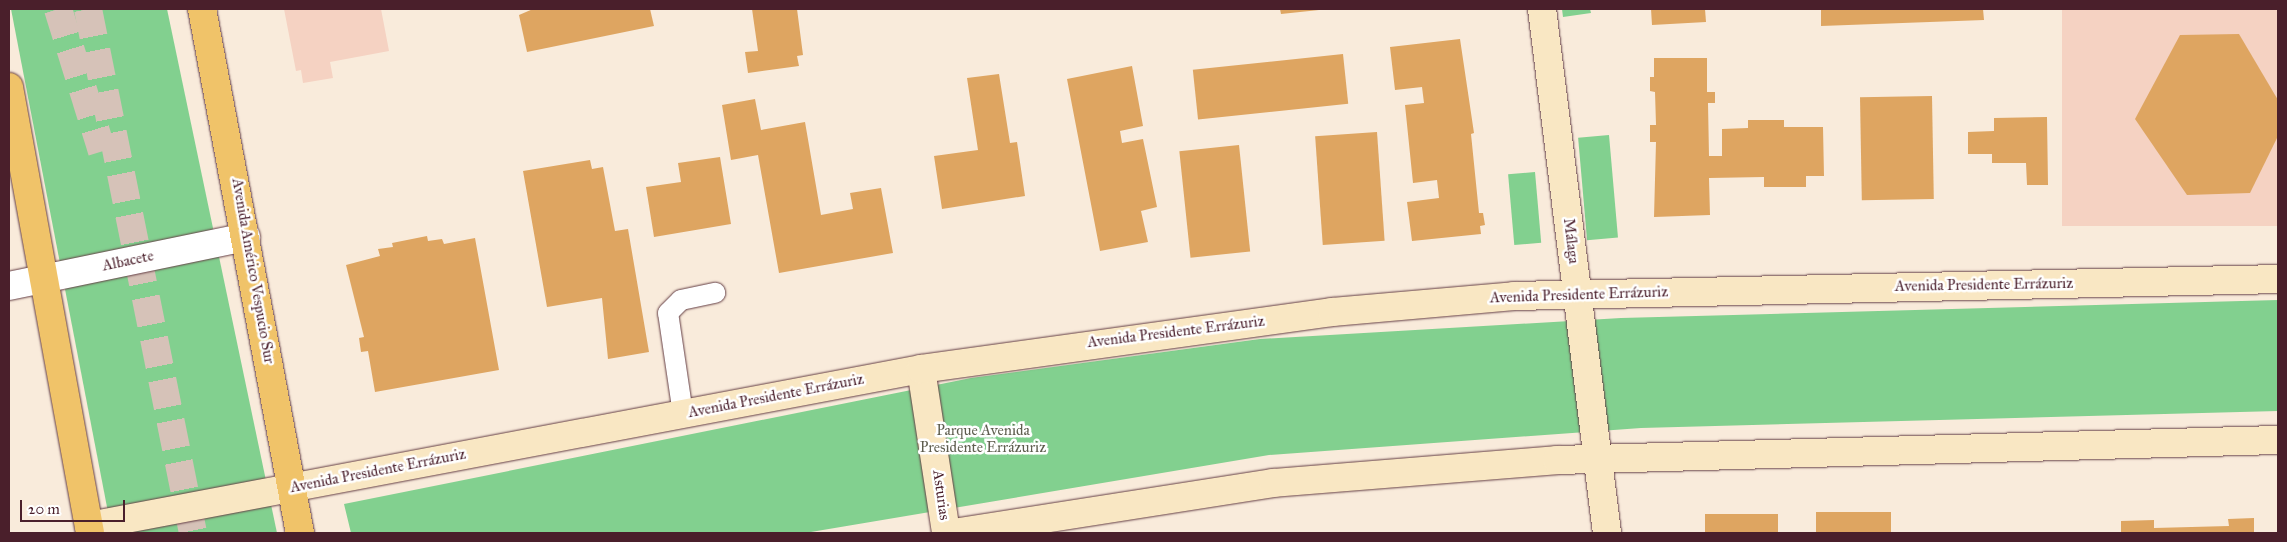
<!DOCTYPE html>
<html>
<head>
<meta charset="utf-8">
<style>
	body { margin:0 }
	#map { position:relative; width:2287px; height:542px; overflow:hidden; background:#f9ebdb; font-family:"IM FELL Great Primer",serif }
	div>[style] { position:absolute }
	.built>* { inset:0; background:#f5d2c2; transform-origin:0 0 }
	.green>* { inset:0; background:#82d08f; transform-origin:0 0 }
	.building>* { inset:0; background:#dea561; transform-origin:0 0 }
	.highway-tunnel>* { height:28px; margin-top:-14px; transform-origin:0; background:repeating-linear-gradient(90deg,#d6c2b8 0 28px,transparent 0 42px) }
	.roads { filter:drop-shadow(0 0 1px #643e45) drop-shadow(0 0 1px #643e45) }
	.lane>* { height:20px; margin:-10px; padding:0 10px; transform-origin:10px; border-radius:10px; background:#fff }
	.street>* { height:28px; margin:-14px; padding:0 14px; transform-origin:14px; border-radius:14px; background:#fff }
	.secondary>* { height:28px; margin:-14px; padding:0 14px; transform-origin:14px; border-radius:14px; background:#f9e7c3 }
	.primary>* { height:28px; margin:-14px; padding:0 14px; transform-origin:14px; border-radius:14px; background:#f0c369 }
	span { translate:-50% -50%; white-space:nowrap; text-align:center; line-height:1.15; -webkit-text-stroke:5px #fff; paint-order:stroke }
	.street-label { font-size:15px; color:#4a1f2b }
	.park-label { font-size:15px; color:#5e5d4e }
	.frame { position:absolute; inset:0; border:10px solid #4a1f2b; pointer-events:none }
	.scale { position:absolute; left:20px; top:500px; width:105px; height:22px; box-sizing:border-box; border:2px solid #4a1f2b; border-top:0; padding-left:6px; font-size:15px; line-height:18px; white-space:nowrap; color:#4a1f2b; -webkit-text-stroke:4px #fff; paint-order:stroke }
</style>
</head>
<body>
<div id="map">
	<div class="built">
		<i style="clip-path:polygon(284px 9px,381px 9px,389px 51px,330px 62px,333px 78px,303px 83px,301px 70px,296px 71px)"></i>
		<i style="left:2062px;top:9px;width:216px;height:217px"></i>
	</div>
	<div class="green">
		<i style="clip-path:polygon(11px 9px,167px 9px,277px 533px,112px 533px)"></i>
		<i style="clip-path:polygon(1562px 9px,1590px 9px,1591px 13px,1563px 17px)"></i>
		<i style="left:1609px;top:135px;width:103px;height:31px;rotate:85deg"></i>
		<i style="left:1535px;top:172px;width:71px;height:27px;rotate:85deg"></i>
		<i style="clip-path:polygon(2278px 300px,2278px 411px,1641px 428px,1269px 455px,805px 533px,351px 533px,344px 504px,971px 378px,1260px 339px,1621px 318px)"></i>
	</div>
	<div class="building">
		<i style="clip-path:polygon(533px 9px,650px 9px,654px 26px,527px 52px,519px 15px)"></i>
		<i style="clip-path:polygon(752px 9px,797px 9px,803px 55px,797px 56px,799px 66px,748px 73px,745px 52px,758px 51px)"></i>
		<i style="clip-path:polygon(1280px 9px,1319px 9px,1319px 10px,1281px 14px)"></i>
		<i style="clip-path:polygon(1651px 9px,1705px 9px,1706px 22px,1652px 25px)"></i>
		<i style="clip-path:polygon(1821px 9px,1983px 9px,1984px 20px,1821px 26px)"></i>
		<i style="clip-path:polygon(2239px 34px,2278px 100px,2278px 136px,2250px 193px,2187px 195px,2135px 119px,2180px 35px)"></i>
		<i style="clip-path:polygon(1460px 39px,1474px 133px,1471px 134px,1479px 213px,1483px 213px,1485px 225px,1480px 226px,1481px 234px,1412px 241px,1407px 202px,1439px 198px,1437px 180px,1413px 183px,1405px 105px,1424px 103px,1422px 87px,1395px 90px,1390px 47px)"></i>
		<i style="left:1343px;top:54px;width:50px;height:151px;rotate:84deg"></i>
		<i style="clip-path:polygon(1654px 58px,1707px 58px,1707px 92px,1715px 92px,1715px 103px,1708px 103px,1709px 156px,1722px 156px,1722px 129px,1748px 128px,1748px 120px,1784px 120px,1784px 127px,1823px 127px,1824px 176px,1806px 176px,1806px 187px,1764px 187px,1764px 177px,1709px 178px,1710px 215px,1654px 217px,1656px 142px,1650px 142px,1650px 125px,1656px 125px,1655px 92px,1650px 91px,1650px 77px,1654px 77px)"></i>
		<i style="clip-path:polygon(1132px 66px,1143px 126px,1120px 131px,1122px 143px,1143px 139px,1157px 207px,1141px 211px,1148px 242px,1100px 251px,1067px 79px)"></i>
		<i style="clip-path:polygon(999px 74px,1010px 143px,1017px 142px,1025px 196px,942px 209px,934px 156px,978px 150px,967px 78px)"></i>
		<i style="left:1932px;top:96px;width:103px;height:72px;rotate:89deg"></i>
		<i style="clip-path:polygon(755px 99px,761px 130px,805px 122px,821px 215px,853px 209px,850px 193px,881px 188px,893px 253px,779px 273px,758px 155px,731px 160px,722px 105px)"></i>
		<i style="clip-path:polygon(2047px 117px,2048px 185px,2027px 185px,2026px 163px,1992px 163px,1992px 154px,1968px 154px,1968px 132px,1994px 131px,1994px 118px)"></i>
		<i style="left:1377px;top:132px;width:109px;height:62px;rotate:86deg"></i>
		<i style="left:1239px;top:145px;width:107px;height:60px;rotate:84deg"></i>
		<i style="clip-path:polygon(720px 157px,731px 224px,654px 237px,646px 187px,681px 182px,678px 163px)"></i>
		<i style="clip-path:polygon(590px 160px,592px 169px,603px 167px,615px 231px,628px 229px,649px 352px,608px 359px,602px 298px,547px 307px,523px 171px)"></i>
		<i style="clip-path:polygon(427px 236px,428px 241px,442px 239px,444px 244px,475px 238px,499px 370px,375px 392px,368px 351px,361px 352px,359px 338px,364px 337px,346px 265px,380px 256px,378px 249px,393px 247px,392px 243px)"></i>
		<i style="left:1816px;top:512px;width:75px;height:21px"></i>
		<i style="left:1778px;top:514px;width:19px;height:73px;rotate:90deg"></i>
		<i style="clip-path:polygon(2254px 518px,2254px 533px,2121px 533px,2121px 521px,2154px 520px,2154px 528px,2229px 526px,2228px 519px)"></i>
	</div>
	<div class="highway-tunnel">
		<i style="left:58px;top:9px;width:149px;rotate:72.8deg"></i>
		<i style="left:88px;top:9px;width:534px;rotate:78.67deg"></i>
	</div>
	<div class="roads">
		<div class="lane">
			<i style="left:683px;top:414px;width:102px;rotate:-98.4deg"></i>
			<i style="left:668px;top:313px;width:18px;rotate:-45deg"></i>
			<i style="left:681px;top:300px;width:35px;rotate:-12deg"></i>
		</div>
		<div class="street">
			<i style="left:9px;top:286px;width:242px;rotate:-11.7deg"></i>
		</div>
		<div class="secondary">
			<i style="left:1542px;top:9px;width:528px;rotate:82.93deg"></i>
			<i style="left:921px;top:369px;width:166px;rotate:81.3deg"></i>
			<i style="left:89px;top:526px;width:847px;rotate:-10.69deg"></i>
			<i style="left:921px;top:369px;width:415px;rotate:-7.9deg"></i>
			<i style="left:1332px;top:312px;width:183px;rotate:-5deg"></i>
			<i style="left:1514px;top:296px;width:764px;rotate:-1.27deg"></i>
			<i style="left:954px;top:533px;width:323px;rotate:-8.9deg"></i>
			<i style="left:1273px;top:483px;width:285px;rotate:-4.6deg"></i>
			<i style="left:1557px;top:460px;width:721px;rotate:-1.59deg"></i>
		</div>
		<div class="primary">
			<i style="left:202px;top:9px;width:533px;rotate:79.41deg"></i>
			<i style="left:9px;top:87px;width:453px;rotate:79.7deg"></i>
		</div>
	</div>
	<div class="street-label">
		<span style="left:1571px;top:241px;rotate:83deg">Málaga</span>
		<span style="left:128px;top:261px;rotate:-12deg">Albacete</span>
		<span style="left:253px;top:271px;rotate:80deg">Avenida Américo Vespucio Sur</span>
		<span style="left:1984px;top:285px;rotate:-1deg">Avenida Presidente Errázuriz</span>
		<span style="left:1579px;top:295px;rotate:-2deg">Avenida Presidente Errázuriz</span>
		<span style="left:1176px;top:332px;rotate:-7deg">Avenida Presidente Errázuriz</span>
		<span style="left:776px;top:396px;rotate:-11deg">Avenida Presidente Errázuriz</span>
		<span style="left:378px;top:471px;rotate:-11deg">Avenida Presidente Errázuriz</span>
		<span style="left:941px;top:495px;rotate:82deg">Asturias</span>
	</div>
	<div class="park-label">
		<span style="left:983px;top:439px">Parque Avenida<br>Presidente Errázuriz</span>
	</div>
	<div class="frame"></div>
	<div class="scale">20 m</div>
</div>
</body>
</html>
